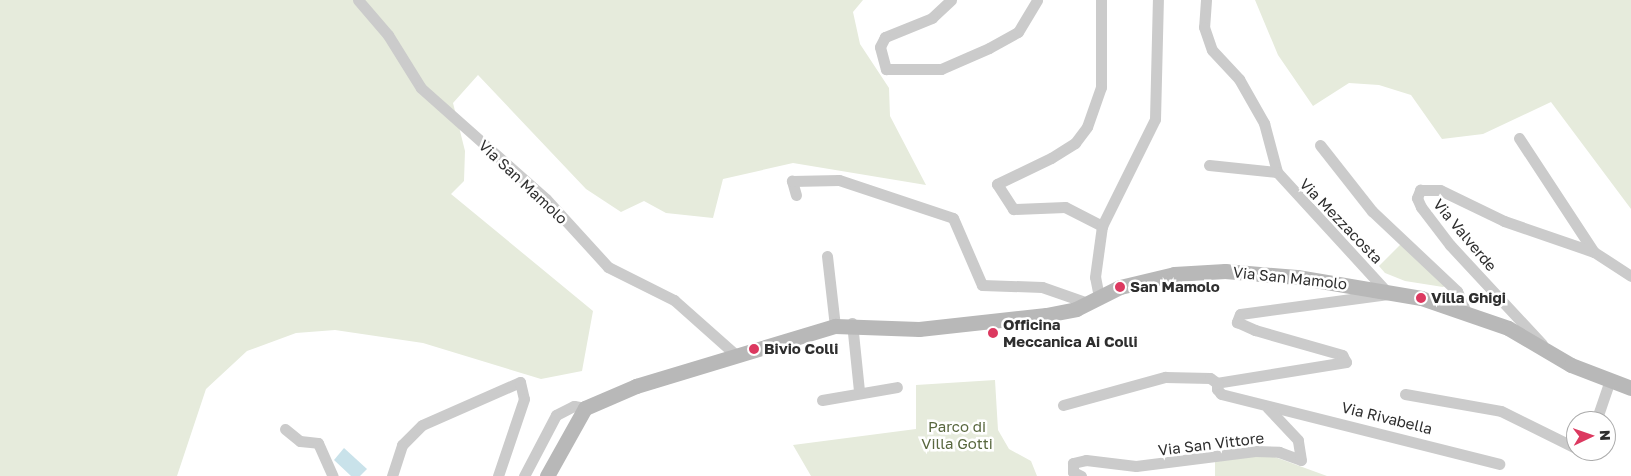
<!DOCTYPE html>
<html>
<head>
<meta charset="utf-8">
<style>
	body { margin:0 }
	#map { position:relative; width:1631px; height:476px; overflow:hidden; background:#fff; font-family:"Golos Text",sans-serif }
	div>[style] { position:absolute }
	.green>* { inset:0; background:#e6ebdc }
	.water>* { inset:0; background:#c9e2ea }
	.street>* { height:11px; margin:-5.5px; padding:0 5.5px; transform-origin:5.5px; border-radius:5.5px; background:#cbcbcb }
	.secondary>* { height:15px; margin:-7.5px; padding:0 7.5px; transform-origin:7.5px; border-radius:7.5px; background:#b8b8b8 }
	.dots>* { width:14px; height:14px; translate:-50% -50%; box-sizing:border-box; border:2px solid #fff; border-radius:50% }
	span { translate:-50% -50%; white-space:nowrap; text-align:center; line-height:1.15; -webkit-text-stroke:5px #fff; paint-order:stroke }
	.street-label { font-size:15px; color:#2e2e2e }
	.poi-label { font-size:15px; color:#2e2e2e; font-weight:700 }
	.left { translate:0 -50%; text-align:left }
	.park-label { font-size:15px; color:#58673e }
	.north { position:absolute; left:1566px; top:411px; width:50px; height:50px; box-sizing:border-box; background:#fff; border:1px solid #ababab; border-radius:50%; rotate:87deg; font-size:14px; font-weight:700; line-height:20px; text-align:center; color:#2e2e2e }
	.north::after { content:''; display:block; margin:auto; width:18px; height:22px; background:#dc3960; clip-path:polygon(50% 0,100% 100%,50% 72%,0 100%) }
</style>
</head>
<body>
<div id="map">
	<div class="green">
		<i style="clip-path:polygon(0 0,863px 0,853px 12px,860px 44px,889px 88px,890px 116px,926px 185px,793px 163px,723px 179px,713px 218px,666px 213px,644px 201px,621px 212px,586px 189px,478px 75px,453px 103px,465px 151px,464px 181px,451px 194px,593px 311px,582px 371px,541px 379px,423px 343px,335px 330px,296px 333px,247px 351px,206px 389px,177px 476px,0 476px)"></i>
		<i style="clip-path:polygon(1255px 0,1631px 0,1631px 209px,1551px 102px,1483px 134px,1442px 139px,1411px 95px,1379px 85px,1349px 83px,1313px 106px,1278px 55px)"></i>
		<i style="clip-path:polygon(1403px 242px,1448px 284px,1443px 287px,1405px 281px,1385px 273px,1379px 266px)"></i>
		<i style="clip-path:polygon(995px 380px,998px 430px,1009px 449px,1031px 461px,1037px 476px,811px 476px,793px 445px,916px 429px,916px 385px)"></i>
		<i style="clip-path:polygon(1250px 455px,1272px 456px,1327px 476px,1215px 476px,1215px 461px)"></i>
	</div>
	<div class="water">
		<i style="clip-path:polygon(344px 448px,367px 469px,360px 476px,351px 476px,334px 460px)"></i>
	</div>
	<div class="street">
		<i style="left:358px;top:0;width:46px;rotate:49.4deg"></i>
		<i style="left:388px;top:35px;width:62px;rotate:58.1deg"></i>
		<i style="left:421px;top:88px;width:167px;rotate:41.6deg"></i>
		<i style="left:546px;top:199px;width:92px;rotate:47.6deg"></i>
		<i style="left:608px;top:267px;width:74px;rotate:26.6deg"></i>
		<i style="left:674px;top:300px;width:83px;rotate:41.6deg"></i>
		<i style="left:951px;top:0;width:26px;rotate:137deg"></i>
		<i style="left:932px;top:18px;width:51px;rotate:158deg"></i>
		<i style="left:885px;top:37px;width:11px;rotate:117deg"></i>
		<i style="left:880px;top:47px;width:23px;rotate:75deg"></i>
		<i style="left:886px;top:69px;width:55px"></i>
		<i style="left:941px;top:69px;width:52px;rotate:-23.6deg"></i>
		<i style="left:989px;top:48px;width:33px;rotate:-29deg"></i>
		<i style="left:1018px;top:32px;width:37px;rotate:-59deg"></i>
		<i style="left:1101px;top:0;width:87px;rotate:90deg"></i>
		<i style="left:1101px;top:87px;width:42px;rotate:109.3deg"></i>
		<i style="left:1087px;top:127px;width:20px;rotate:127deg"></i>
		<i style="left:1075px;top:143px;width:28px;rotate:148deg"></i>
		<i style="left:1051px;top:158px;width:60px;rotate:154.3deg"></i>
		<i style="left:997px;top:184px;width:30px;rotate:57deg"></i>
		<i style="left:1013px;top:209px;width:52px;rotate:-2.2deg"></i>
		<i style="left:1065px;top:207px;width:42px;rotate:27.2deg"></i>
		<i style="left:1206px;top:0;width:27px;rotate:94deg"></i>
		<i style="left:1204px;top:27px;width:24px;rotate:71deg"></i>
		<i style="left:1212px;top:50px;width:40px;rotate:47deg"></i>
		<i style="left:1239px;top:79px;width:51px;rotate:60.4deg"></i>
		<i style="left:1264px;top:123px;width:51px;rotate:75.1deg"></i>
		<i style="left:1277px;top:172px;width:160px;rotate:47.5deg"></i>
		<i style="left:1519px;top:138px;width:136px;rotate:56.7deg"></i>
		<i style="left:1320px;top:145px;width:84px;rotate:51.8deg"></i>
		<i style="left:1372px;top:211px;width:117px;rotate:43.3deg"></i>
		<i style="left:1457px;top:291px;width:21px;rotate:67deg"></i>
		<i style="left:1209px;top:165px;width:68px;rotate:5.9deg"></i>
		<i style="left:796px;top:195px;width:15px;rotate:-106deg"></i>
		<i style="left:792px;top:181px;width:47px;rotate:-1.2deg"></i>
		<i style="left:839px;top:180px;width:120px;rotate:18.4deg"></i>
		<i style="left:953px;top:218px;width:73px;rotate:66.6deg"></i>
		<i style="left:982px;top:285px;width:60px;rotate:1.9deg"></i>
		<i style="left:1042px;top:287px;width:49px;rotate:19.2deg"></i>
		<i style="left:827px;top:256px;width:70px;rotate:83.5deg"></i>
		<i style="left:1388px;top:294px;width:149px;rotate:172.3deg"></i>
		<i style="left:1240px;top:314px;width:9px;rotate:111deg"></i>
		<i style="left:1237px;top:322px;width:20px;rotate:24deg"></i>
		<i style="left:1255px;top:330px;width:91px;rotate:16deg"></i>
		<i style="left:1342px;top:355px;width:8px;rotate:60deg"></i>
		<i style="left:1346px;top:362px;width:131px;rotate:170.8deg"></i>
		<i style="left:1217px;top:383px;width:6px;rotate:90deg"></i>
		<i style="left:1217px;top:389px;width:6px;rotate:51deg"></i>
		<i style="left:1221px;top:394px;width:287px;rotate:14.1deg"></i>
		<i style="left:1099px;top:297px;width:20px;rotate:-101deg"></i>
		<i style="left:1095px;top:277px;width:51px;rotate:-82.2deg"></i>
		<i style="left:1102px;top:226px;width:119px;rotate:-63.6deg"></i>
		<i style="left:1155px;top:119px;width:119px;rotate:-88.6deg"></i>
		<i style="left:852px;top:323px;width:68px;rotate:84.1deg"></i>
		<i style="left:1542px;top:344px;width:135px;rotate:-132.9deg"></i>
		<i style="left:1450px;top:245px;width:48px;rotate:-127.3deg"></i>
		<i style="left:1421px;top:207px;width:10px;rotate:-114deg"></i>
		<i style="left:1417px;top:198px;width:9px;rotate:-69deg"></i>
		<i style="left:1420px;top:190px;width:20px"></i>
		<i style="left:1440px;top:190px;width:71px;rotate:25.8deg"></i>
		<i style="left:1504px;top:221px;width:95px;rotate:19deg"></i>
		<i style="left:1594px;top:252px;width:44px;rotate:33deg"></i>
		<i style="left:1405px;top:394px;width:97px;rotate:10deg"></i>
		<i style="left:1501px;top:411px;width:84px;rotate:26.3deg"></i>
		<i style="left:822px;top:400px;width:76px;rotate:-9.8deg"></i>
		<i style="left:1063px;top:405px;width:106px;rotate:-15.4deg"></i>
		<i style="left:1165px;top:377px;width:45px;rotate:1.3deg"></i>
		<i style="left:1210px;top:378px;width:9px;rotate:36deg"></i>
		<i style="left:1596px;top:421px;width:43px;rotate:-71.1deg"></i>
		<i style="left:285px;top:429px;width:19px;rotate:39deg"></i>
		<i style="left:300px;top:441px;width:18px;rotate:6deg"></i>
		<i style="left:318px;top:443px;width:36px;rotate:66deg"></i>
		<i style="left:392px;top:476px;width:33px;rotate:-72deg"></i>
		<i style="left:402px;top:445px;width:28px;rotate:-45deg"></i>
		<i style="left:422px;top:425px;width:107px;rotate:-23.7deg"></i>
		<i style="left:520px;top:382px;width:17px;rotate:77deg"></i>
		<i style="left:524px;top:399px;width:81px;rotate:108.7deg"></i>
		<i style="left:524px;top:476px;width:69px;rotate:-62.3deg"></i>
		<i style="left:556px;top:415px;width:20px;rotate:-27deg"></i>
		<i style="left:574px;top:406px;width:11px;rotate:10deg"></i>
		<i style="left:1081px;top:476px;width:9px;rotate:-153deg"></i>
		<i style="left:1073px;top:472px;width:9px;rotate:-90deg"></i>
		<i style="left:1073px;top:463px;width:13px;rotate:-13deg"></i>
		<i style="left:1086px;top:460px;width:50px;rotate:6.8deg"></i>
		<i style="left:1136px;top:466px;width:120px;rotate:-7.2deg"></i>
		<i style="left:1255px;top:451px;width:24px;rotate:2deg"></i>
		<i style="left:1279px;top:452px;width:23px;rotate:20deg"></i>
		<i style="left:1301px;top:460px;width:20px;rotate:-99deg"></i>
		<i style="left:1298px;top:440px;width:44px;rotate:-133.2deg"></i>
	</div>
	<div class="secondary">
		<i style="left:547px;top:476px;width:78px;rotate:-60.8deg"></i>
		<i style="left:585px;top:408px;width:56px;rotate:-23.3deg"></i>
		<i style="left:636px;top:386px;width:208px;rotate:-16.8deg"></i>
		<i style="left:835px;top:326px;width:84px;rotate:2deg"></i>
		<i style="left:919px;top:329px;width:128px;rotate:-6.3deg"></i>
		<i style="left:1046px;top:315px;width:31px;rotate:-11deg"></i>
		<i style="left:1076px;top:309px;width:49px;rotate:-26.6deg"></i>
		<i style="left:1120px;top:287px;width:56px;rotate:-13.5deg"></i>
		<i style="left:1174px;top:274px;width:51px;rotate:-3.4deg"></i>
		<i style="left:1225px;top:271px;width:72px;rotate:4.8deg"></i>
		<i style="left:1297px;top:277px;width:126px;rotate:9.6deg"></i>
		<i style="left:1421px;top:298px;width:92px;rotate:19deg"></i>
		<i style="left:1508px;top:328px;width:73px;rotate:30.4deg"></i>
		<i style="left:1571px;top:365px;width:64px;rotate:21deg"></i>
	</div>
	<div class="dots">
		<i style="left:1120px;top:287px;background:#dc3960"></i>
		<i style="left:1421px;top:298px;background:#dc3960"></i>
		<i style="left:993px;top:333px;background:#dc3960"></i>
		<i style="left:754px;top:349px;background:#dc3960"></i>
	</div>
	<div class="street-label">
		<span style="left:523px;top:182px;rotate:43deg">Via San Mamolo</span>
		<span style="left:1341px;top:221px;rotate:46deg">Via Mezzacosta</span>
		<span style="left:1465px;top:235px;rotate:50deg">Via Valverde</span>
		<span style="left:1290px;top:278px;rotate:6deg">Via San Mamolo</span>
		<span style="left:1387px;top:418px;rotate:14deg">Via Rivabella</span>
		<span style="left:1211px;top:444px;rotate:-7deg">Via San Vittore</span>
	</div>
	<div class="poi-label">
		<span class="left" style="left:1130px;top:287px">San Mamolo</span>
		<span class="left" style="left:1431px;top:298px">Villa Ghigi</span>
		<span class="left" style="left:1003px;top:333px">Officina<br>Meccanica Ai Colli</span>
		<span class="left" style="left:764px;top:349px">Bivio Colli</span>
	</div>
	<div class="park-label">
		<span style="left:957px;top:435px">Parco di<br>Villa Gotti</span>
	</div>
	<div class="north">N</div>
</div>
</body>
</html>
